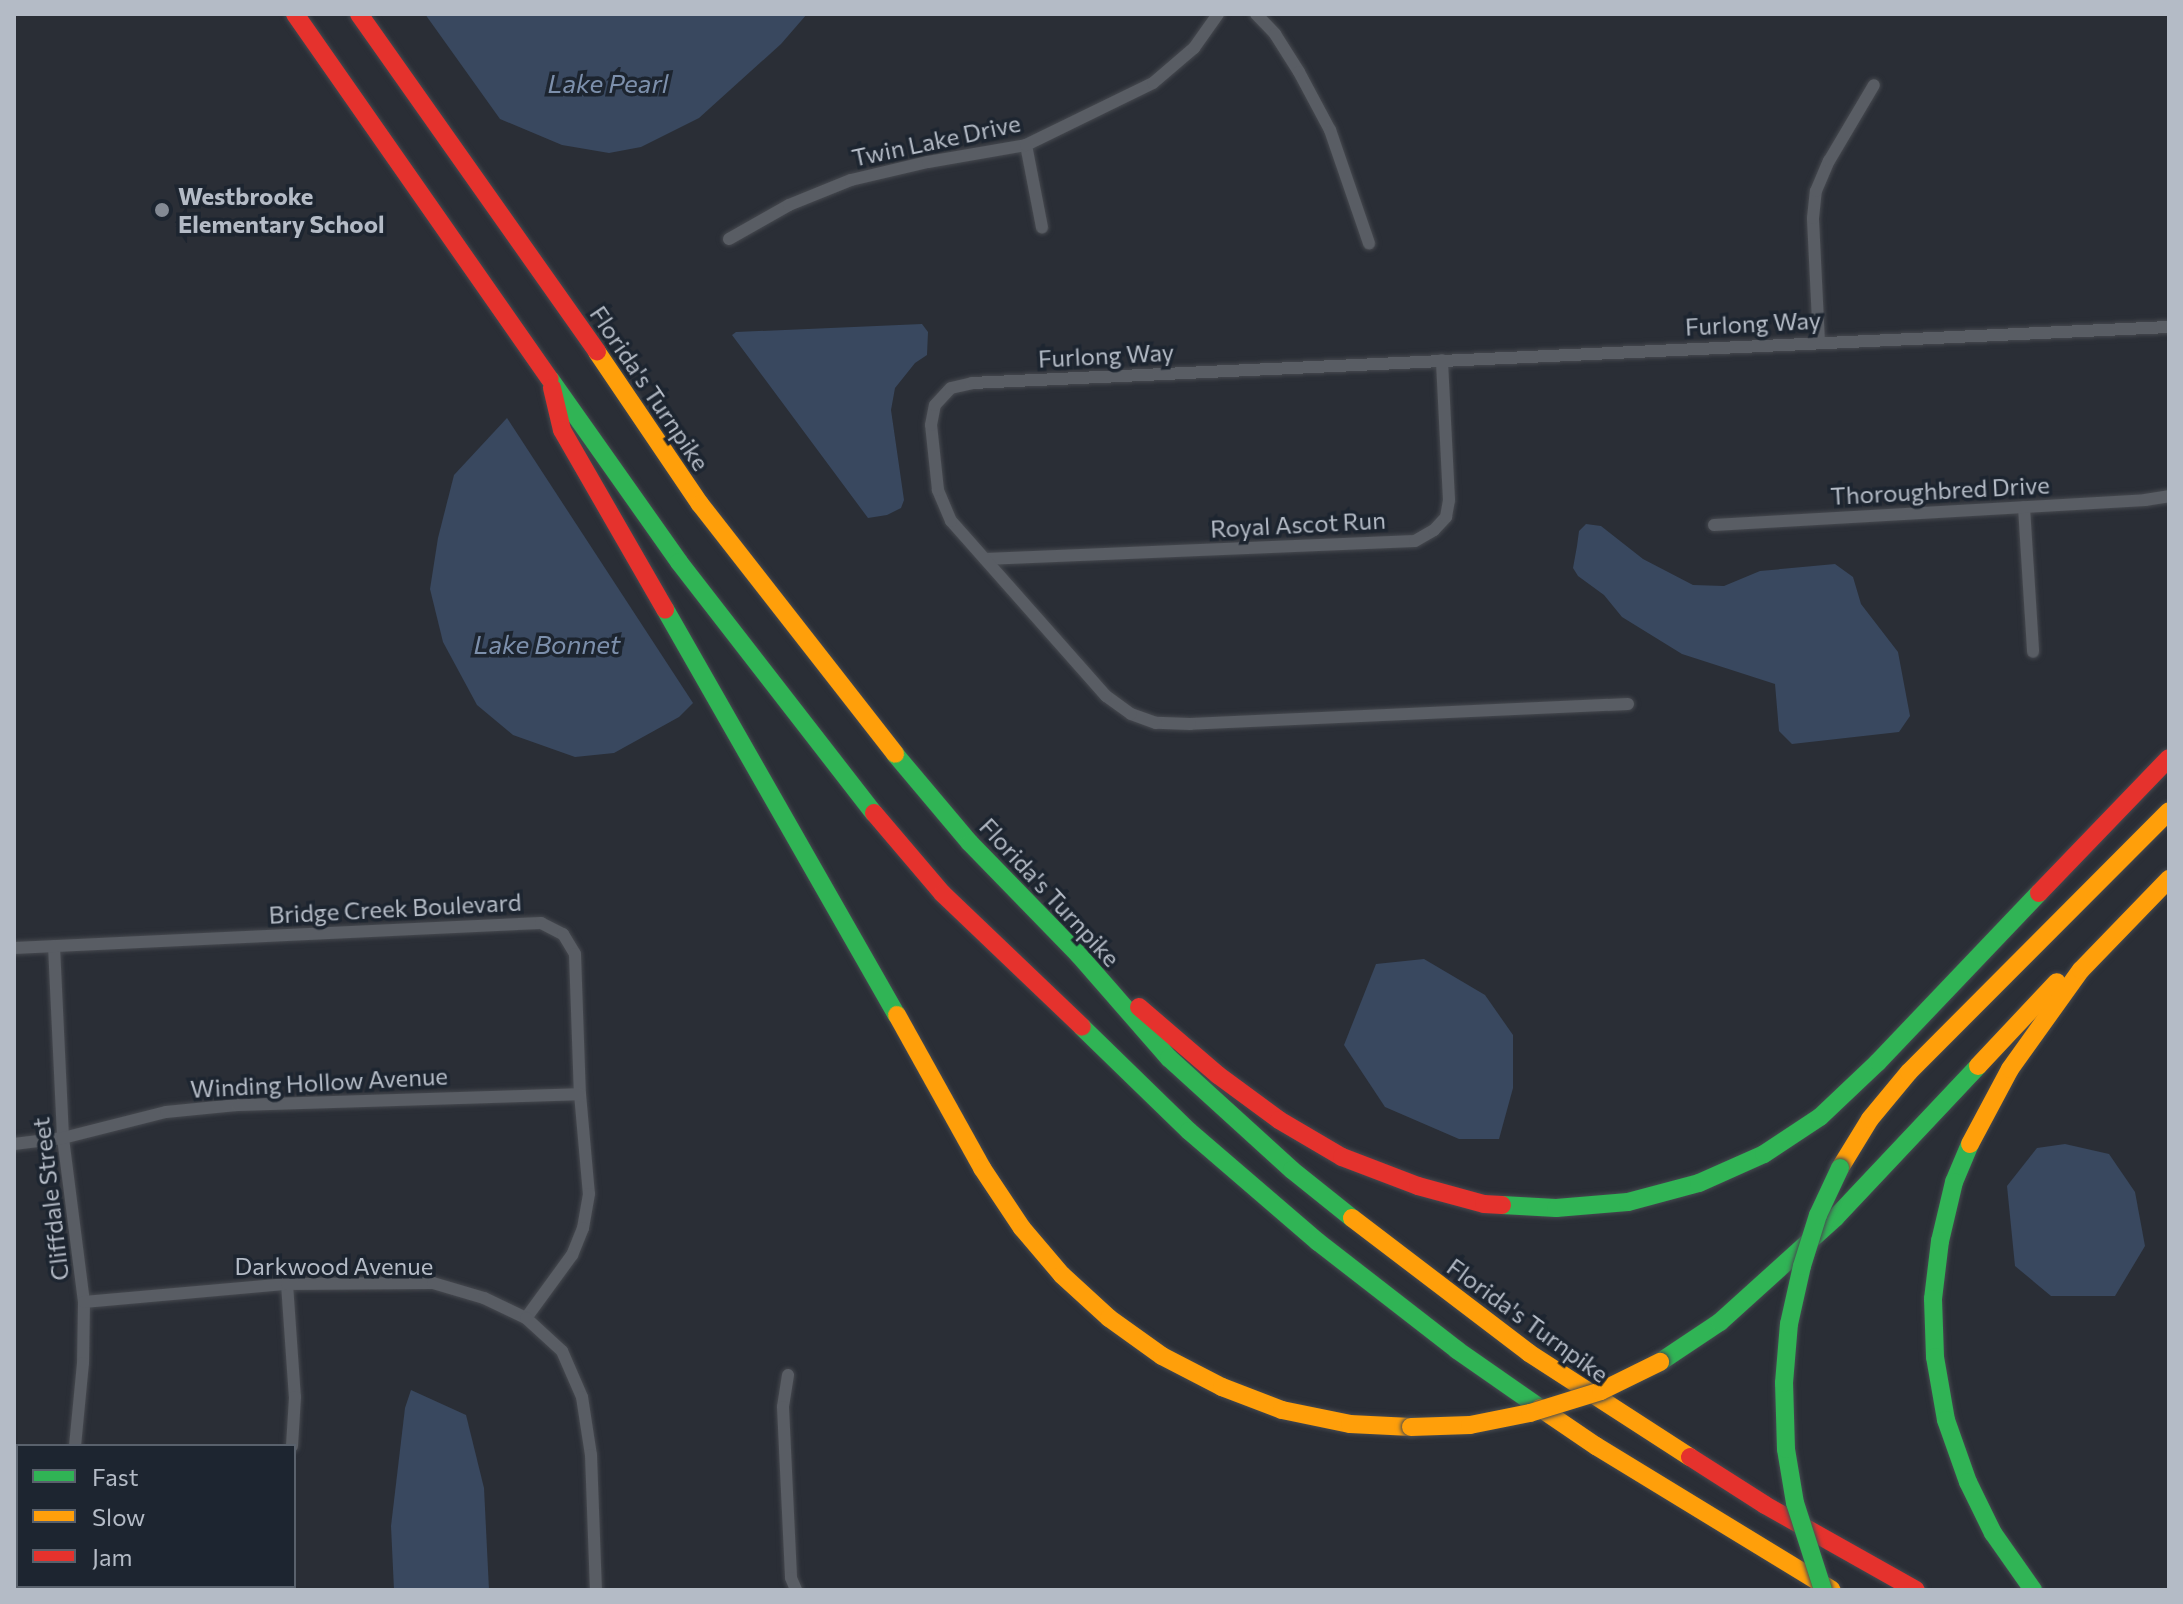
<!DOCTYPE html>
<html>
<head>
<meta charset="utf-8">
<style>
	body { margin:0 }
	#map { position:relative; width:2183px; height:1604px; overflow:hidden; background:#2a2e36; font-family:Commissioner,sans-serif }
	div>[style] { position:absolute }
	.water>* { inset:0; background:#39485f }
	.roads { filter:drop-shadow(0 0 2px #46494f) drop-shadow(0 0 2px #46494f) }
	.street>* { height:12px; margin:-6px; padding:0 6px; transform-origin:6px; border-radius:6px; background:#595d64 }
	.fast>* { height:18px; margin:-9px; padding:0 9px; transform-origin:9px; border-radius:9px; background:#30b455 }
	.slow>* { height:18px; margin:-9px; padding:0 9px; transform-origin:9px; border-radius:9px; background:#ff9f0a }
	.jam>* { height:18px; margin:-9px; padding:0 9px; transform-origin:9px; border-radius:9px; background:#e5322d }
	.bridges { filter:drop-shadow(0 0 2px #464b51) drop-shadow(0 0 2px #464b51) }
	.fast-bridge>* { height:18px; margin:-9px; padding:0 9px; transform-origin:9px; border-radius:9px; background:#30b455 }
	.slow-bridge>* { height:18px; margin:-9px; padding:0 9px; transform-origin:9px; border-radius:9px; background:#ff9f0a }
	.dots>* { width:22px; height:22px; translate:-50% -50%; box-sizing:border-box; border:4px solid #1d2530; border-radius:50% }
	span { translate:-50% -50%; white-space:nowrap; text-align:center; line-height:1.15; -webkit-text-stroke:7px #1d2530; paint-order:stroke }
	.street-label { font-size:24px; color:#b4bbc6 }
	.poi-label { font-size:24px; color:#b4bbc6; font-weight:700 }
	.left { translate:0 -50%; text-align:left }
	.water-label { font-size:26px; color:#7d90ac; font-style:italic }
	.frame { position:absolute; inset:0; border:16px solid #b4bbc6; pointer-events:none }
	.legend { position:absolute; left:16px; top:1444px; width:280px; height:144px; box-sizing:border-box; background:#1d2530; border:2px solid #59616c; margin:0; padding:10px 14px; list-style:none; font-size:24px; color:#b4bbc6 }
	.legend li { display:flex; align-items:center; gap:16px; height:40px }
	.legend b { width:40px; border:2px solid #59616c }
</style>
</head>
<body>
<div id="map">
	<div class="water">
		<i style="clip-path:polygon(425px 14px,807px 14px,781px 44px,699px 118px,641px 147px,609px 153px,562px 145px,500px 119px)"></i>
		<i style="clip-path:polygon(922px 324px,928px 332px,927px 355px,915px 363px,895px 388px,891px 410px,904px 500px,901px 508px,887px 515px,868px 518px,732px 335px,736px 332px)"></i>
		<i style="clip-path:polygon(507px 418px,693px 703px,679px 717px,614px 753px,575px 757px,513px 735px,477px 705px,443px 642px,430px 589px,438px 538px,454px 475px)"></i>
		<i style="clip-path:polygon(1586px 524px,1601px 526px,1643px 559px,1693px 585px,1724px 586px,1760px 571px,1835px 564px,1853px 577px,1861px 604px,1898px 652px,1910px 716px,1899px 732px,1792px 744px,1779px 731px,1775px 684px,1682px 654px,1622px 617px,1604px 595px,1578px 576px,1573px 568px,1577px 546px,1579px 531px)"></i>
		<i style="clip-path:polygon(1424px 959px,1485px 995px,1513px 1035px,1513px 1088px,1499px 1139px,1459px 1139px,1385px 1107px,1344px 1045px,1376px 964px)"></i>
		<i style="clip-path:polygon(2065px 1144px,2109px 1154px,2135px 1192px,2145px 1246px,2115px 1296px,2051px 1296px,2015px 1266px,2007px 1186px,2037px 1148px)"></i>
		<i style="clip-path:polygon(411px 1390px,466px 1415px,484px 1488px,489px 1590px,394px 1590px,391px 1526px,405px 1408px)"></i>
	</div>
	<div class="roads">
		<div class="street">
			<i style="left:1256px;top:14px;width:28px;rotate:46deg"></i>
			<i style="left:1275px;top:34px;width:45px;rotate:57.7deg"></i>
			<i style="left:1299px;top:72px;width:66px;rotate:61.9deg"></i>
			<i style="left:1330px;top:130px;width:120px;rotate:71deg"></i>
			<i style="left:1026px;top:145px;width:84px;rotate:79deg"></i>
			<i style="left:729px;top:239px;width:69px;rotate:-29.5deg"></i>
			<i style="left:789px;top:205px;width:67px;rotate:-22deg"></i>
			<i style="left:851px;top:180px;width:79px;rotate:-13.2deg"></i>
			<i style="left:928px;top:162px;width:99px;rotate:-9.8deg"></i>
			<i style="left:1026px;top:145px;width:141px;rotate:-26deg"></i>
			<i style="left:1153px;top:83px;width:54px;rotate:-40.5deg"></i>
			<i style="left:1194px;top:48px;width:42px;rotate:-54.8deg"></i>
			<i style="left:1819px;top:342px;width:124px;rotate:-92.8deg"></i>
			<i style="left:1813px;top:218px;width:27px;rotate:-84deg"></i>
			<i style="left:1816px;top:191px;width:33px;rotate:-67deg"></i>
			<i style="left:1829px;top:161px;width:88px;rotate:-59.4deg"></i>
			<i style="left:2024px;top:507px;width:145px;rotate:86.4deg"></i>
			<i style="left:1714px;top:525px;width:432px;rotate:-3.3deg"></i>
			<i style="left:2145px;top:500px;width:24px;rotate:-9deg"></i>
			<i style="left:985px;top:559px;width:430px;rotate:-2.4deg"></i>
			<i style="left:1415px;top:541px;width:22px;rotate:-30deg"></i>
			<i style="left:1434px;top:530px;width:18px;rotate:-47deg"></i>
			<i style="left:1446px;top:517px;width:17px;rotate:-80deg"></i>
			<i style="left:1449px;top:500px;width:140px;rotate:-92.9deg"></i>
			<i style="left:1628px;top:704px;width:438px;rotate:177.4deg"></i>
			<i style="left:1190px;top:724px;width:34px;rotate:-178deg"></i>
			<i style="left:1156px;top:723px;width:27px;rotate:-160deg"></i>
			<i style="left:1131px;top:714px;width:31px;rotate:-144deg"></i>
			<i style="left:1106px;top:696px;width:234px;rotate:-131.5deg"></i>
			<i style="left:951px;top:521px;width:34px;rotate:-113deg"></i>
			<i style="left:938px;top:490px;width:65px;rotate:-96.1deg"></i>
			<i style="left:931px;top:425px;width:20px;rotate:-79deg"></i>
			<i style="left:935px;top:405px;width:23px;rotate:-47deg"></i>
			<i style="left:951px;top:388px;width:22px;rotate:-13deg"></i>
			<i style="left:972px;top:383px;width:1198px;rotate:-2.68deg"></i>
			<i style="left:54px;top:946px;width:192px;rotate:87.3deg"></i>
			<i style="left:63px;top:1138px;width:165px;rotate:82.7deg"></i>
			<i style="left:84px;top:1302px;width:61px;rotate:90.9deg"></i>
			<i style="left:83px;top:1363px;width:83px;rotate:95.5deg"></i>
			<i style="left:14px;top:948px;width:528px;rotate:-2.72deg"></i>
			<i style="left:541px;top:923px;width:25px;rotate:27deg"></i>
			<i style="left:563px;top:934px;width:23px;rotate:59deg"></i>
			<i style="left:575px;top:954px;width:140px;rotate:88deg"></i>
			<i style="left:580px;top:1094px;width:100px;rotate:84.9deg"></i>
			<i style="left:589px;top:1194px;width:35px;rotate:100deg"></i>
			<i style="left:583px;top:1228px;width:29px;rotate:112deg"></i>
			<i style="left:572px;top:1255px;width:78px;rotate:126.1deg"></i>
			<i style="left:14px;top:1144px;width:49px;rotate:-7deg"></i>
			<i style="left:63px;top:1138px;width:106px;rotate:-14.2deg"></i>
			<i style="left:166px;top:1112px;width:71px;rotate:-5.6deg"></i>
			<i style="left:237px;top:1105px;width:343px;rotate:-1.8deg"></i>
			<i style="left:287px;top:1284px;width:113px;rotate:86deg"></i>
			<i style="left:295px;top:1397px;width:49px;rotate:93.5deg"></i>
			<i style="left:84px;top:1302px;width:204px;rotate:-5.1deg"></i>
			<i style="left:287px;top:1284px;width:146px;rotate:-0.4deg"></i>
			<i style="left:433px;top:1283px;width:53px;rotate:16.4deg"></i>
			<i style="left:484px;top:1298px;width:47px;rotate:25.5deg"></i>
			<i style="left:526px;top:1318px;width:49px;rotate:42.5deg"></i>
			<i style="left:562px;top:1351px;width:50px;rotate:66.5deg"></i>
			<i style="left:582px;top:1397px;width:59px;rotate:81.2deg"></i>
			<i style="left:591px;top:1455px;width:135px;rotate:87.9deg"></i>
			<i style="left:788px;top:1375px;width:32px;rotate:99deg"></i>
			<i style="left:783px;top:1407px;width:171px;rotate:87.3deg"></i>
			<i style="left:791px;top:1578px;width:13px;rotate:67deg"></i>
			<i style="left:105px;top:1586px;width:4px;rotate:76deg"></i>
			<i style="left:282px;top:1586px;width:4px;rotate:76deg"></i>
		</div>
		<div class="fast">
			<i style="left:550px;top:379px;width:224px;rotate:54.8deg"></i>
			<i style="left:679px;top:562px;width:318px;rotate:52.2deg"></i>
			<i style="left:665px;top:609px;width:468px;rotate:60.3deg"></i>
			<i style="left:895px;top:754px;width:116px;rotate:49.9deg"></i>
			<i style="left:970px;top:843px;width:156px;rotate:45.8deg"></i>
			<i style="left:1079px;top:955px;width:137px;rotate:48.9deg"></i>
			<i style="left:1169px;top:1058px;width:166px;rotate:42.3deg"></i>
			<i style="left:1292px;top:1170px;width:77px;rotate:38.7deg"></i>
			<i style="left:1082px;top:1027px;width:149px;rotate:44.2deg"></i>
			<i style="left:1189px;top:1131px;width:170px;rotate:40.7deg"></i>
			<i style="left:1318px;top:1242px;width:176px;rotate:37.8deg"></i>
			<i style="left:1457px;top:1350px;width:101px;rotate:34.9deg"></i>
			<i style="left:1970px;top:1144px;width:41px;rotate:112.8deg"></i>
			<i style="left:1954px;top:1182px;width:61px;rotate:103.3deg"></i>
			<i style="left:1940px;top:1241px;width:58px;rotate:96.9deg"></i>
			<i style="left:1933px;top:1299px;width:58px;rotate:88deg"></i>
			<i style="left:1935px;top:1357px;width:64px;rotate:80.1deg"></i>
			<i style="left:1946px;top:1420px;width:66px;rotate:70.5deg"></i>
			<i style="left:1968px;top:1482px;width:57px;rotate:63.9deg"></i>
			<i style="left:1993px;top:1533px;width:70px;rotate:54.9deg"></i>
			<i style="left:1502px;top:1205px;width:54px;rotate:3.2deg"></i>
			<i style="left:1556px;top:1208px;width:72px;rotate:-4.8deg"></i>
			<i style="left:1628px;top:1202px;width:73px;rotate:-15deg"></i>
			<i style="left:1699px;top:1183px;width:71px;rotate:-24deg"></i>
			<i style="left:1764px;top:1154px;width:67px;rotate:-33.5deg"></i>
			<i style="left:1820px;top:1117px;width:80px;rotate:-43.5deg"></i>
			<i style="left:1878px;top:1062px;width:233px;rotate:-46.4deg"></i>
			<i style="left:1660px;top:1362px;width:72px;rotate:-33.7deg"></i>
			<i style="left:1720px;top:1322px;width:155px;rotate:-42.1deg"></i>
			<i style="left:1835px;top:1218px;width:209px;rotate:-46.7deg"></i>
		</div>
		<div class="slow">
			<i style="left:597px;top:352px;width:184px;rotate:55.9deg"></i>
			<i style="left:700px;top:504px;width:317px;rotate:52deg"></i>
			<i style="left:897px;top:1015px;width:175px;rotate:60.9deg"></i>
			<i style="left:982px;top:1168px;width:72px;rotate:56.3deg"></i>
			<i style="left:1022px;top:1228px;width:62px;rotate:49.6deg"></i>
			<i style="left:1062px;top:1275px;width:64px;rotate:42.5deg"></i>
			<i style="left:1109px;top:1318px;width:65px;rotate:35.6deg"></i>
			<i style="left:1162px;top:1356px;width:68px;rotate:27.3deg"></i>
			<i style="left:1222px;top:1387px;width:64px;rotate:21deg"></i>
			<i style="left:1282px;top:1410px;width:69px;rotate:11.6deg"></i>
			<i style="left:1350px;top:1424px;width:61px;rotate:2.8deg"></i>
			<i style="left:1978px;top:1066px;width:115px;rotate:-46.8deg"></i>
			<i style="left:1970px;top:1144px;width:85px;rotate:-61.9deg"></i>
			<i style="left:2010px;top:1069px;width:122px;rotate:-54.4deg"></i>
			<i style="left:2081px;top:970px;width:127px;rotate:-46deg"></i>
			<i style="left:1840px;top:1168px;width:57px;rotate:-58.5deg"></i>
			<i style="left:1870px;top:1119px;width:61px;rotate:-50.3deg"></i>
			<i style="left:1909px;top:1072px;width:368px;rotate:-45.1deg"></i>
			<i style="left:1352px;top:1218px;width:223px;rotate:37.3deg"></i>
			<i style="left:1529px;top:1353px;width:192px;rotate:32.9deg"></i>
			<i style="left:1540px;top:1408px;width:68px;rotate:34.2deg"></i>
			<i style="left:1596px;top:1446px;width:276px;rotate:31.4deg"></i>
		</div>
		<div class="jam">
			<i style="left:295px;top:14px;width:445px;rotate:55.1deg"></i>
			<i style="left:359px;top:14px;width:413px;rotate:54.8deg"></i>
			<i style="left:552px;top:388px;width:43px;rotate:76.6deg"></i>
			<i style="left:562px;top:430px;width:207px;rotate:60.1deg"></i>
			<i style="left:874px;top:813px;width:106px;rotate:49.6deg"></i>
			<i style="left:943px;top:894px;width:192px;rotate:43.7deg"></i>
			<i style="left:2039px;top:893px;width:187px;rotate:-46.1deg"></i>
			<i style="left:1139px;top:1007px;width:104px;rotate:40.7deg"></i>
			<i style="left:1218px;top:1075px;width:76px;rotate:36.4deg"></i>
			<i style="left:1279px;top:1120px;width:73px;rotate:30.4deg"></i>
			<i style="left:1342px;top:1157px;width:81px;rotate:20.9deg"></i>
			<i style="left:1418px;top:1186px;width:68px;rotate:15.3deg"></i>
			<i style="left:1484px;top:1204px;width:18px;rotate:3deg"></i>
			<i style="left:1690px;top:1457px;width:89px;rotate:32.6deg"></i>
			<i style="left:1765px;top:1505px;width:173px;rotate:29.4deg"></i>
		</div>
	</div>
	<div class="bridges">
		<div class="fast-bridge">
			<i style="left:1823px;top:1590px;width:91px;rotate:-107.8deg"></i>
			<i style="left:1795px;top:1503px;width:55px;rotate:-99.5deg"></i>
			<i style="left:1786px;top:1449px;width:66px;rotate:-91.7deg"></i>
			<i style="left:1784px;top:1383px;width:59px;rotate:-85.2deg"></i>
			<i style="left:1789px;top:1324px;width:59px;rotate:-77.4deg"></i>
			<i style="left:1802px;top:1266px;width:53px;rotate:-72.6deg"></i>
			<i style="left:1818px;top:1215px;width:52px;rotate:-64.9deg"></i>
		</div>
		<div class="slow-bridge">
			<i style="left:1411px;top:1427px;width:59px;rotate:-1.9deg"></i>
			<i style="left:1470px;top:1425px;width:61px;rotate:-11.3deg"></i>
			<i style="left:1530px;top:1413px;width:74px;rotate:-17.2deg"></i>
			<i style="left:1601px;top:1391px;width:66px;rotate:-26.2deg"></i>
		</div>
	</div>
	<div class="dots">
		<i style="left:162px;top:210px;background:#848a94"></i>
	</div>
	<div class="street-label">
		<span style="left:936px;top:140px;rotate:-12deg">Twin Lake Drive</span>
		<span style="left:1753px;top:323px;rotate:-3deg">Furlong Way</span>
		<span style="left:1106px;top:355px;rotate:-3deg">Furlong Way</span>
		<span style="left:650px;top:388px;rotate:56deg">Florida's Turnpike</span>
		<span style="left:1940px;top:490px;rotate:-3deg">Thoroughbred Drive</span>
		<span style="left:1298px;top:524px;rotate:-3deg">Royal Ascot Run</span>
		<span style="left:1050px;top:892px;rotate:47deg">Florida's Turnpike</span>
		<span style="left:395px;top:908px;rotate:-3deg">Bridge Creek Boulevard</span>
		<span style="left:319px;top:1082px;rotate:-3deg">Winding Hollow Avenue</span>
		<span style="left:50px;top:1199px;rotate:-97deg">Cliffdale Street</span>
		<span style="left:334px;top:1266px">Darkwood Avenue</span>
		<span style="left:1528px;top:1320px;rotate:36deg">Florida's Turnpike</span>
	</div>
	<div class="poi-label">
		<span class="left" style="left:178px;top:210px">Westbrooke<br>Elementary School</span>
	</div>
	<div class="water-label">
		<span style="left:608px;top:83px">Lake Pearl</span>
		<span style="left:547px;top:644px">Lake Bonnet</span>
	</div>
	<div class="frame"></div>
	<ul class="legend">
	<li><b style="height:10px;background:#30b455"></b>Fast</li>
	<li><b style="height:10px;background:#ff9f0a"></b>Slow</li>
	<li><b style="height:10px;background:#e5322d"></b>Jam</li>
	</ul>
</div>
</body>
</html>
